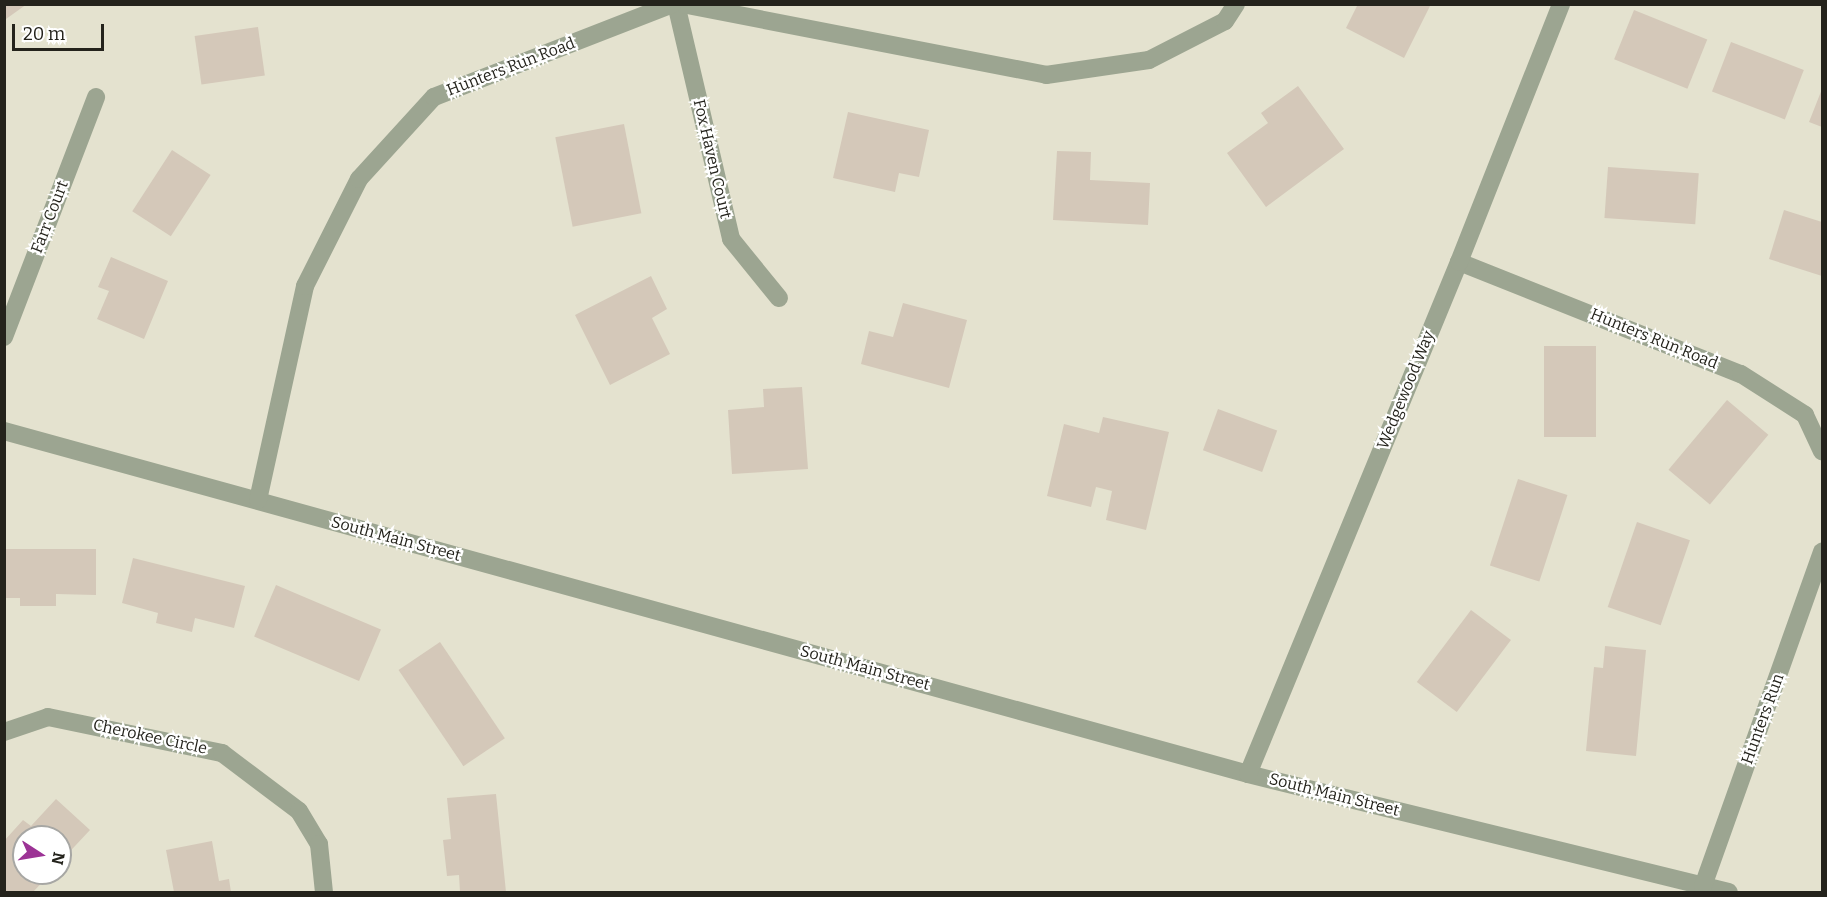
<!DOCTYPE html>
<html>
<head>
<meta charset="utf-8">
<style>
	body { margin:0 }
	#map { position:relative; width:1827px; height:897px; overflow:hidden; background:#e4e2cf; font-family:Bitter,serif }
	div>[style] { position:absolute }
	.building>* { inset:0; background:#d4c8b9; transform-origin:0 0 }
	.minor>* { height:18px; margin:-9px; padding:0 9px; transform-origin:9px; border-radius:9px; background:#9ca591 }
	span { translate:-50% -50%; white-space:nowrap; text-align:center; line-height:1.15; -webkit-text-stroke:4.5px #fff; paint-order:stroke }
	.street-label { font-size:16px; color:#24231c }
	.frame { position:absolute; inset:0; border:6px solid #24231c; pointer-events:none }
	.north { position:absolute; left:12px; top:825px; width:60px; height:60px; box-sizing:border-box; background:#fff; border:2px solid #a7a7a4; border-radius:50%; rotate:102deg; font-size:16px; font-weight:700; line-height:24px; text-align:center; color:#24231c }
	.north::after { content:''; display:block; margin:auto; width:21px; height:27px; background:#9c3395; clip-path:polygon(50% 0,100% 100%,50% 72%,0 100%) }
	.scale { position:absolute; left:12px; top:24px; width:92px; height:27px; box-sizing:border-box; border:3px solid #24231c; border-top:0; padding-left:8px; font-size:18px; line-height:21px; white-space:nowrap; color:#24231c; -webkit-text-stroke:4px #fff; paint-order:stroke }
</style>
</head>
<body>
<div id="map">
	<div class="building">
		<i style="clip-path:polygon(4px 4px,27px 4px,6px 19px)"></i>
		<i style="clip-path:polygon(1358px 4px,1431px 4px,1404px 58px,1346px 28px)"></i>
		<i style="left:1634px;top:10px;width:79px;height:53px;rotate:22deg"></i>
		<i style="left:258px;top:27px;width:49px;height:64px;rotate:82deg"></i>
		<i style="left:1731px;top:42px;width:78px;height:53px;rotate:21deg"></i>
		<i style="clip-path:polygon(1298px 86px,1344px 149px,1266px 207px,1227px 153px,1268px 123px,1261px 113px)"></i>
		<i style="clip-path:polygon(1822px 89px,1822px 127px,1809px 122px)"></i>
		<i style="clip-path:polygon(848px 112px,929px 130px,919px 177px,899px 173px,895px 192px,833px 178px)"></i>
		<i style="left:624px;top:124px;width:91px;height:70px;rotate:79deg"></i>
		<i style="left:172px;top:150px;width:46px;height:73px;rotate:33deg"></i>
		<i style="clip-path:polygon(1057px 151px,1091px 152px,1090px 180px,1150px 183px,1148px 225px,1053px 220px)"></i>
		<i style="left:1608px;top:167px;width:91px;height:51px;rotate:4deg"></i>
		<i style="clip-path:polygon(1784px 210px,1822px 222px,1822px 276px,1769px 259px)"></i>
		<i style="clip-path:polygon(111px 257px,168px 281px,144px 339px,97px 319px,109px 291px,98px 287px)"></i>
		<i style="clip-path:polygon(651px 276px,667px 309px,652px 318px,670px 354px,610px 385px,575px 315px)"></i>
		<i style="clip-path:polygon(903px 303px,967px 320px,949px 388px,861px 364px,869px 331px,893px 337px)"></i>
		<i style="left:1544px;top:346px;width:52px;height:91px"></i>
		<i style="clip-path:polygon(802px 387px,808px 469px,732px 474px,728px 410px,764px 407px,763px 389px)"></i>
		<i style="left:1727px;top:400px;width:54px;height:91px;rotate:40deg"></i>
		<i style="left:1218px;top:409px;width:63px;height:44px;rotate:20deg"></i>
		<i style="clip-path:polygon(1103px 417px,1169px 432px,1146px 530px,1106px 520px,1112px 491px,1096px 487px,1091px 507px,1047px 496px,1064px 424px,1099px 433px)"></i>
		<i style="left:1518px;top:479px;width:52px;height:91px;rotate:18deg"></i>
		<i style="left:1637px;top:522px;width:56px;height:90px;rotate:19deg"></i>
		<i style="clip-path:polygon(4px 549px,96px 549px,96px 595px,56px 594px,56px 606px,20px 606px,20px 598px,4px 598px)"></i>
		<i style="clip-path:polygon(133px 558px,245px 586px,234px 628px,195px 618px,192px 632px,156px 623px,158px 613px,122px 603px)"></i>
		<i style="left:276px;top:585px;width:114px;height:56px;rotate:23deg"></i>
		<i style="left:1471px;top:610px;width:50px;height:90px;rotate:37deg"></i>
		<i style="left:440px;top:642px;width:116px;height:50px;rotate:56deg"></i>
		<i style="clip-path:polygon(1605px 646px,1646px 650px,1636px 756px,1586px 751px,1594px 667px,1603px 668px)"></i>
		<i style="clip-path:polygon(496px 794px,506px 892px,460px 892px,459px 875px,447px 876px,443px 840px,451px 839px,447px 798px)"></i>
		<i style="clip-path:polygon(56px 799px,90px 830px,60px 862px,60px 837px,24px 837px,24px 873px,51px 873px,33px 892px,5px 892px,4px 841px,23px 820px,31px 826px)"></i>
		<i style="clip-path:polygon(212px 841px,219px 881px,229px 879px,231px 892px,174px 892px,166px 850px)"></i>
	</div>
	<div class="minor">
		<i style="left:676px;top:4px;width:241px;rotate:76.8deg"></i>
		<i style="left:731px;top:239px;width:76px;rotate:50.9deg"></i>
		<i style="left:682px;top:4px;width:371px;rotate:11deg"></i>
		<i style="left:1046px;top:75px;width:104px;rotate:-8.3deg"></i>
		<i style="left:1149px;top:60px;width:85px;rotate:-27.2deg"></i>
		<i style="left:1225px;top:21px;width:20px;rotate:-57deg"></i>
		<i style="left:1459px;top:262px;width:303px;rotate:21.7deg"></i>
		<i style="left:1741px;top:374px;width:76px;rotate:32.6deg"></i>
		<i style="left:1805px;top:415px;width:40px;rotate:65deg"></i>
		<i style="left:4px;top:337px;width:257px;rotate:-69deg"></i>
		<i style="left:4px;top:431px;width:1290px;rotate:15.41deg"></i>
		<i style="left:1248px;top:774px;width:495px;rotate:13.8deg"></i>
		<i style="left:258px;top:500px;width:219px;rotate:-77.6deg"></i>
		<i style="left:305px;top:286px;width:120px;rotate:-63.2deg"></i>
		<i style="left:359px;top:179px;width:111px;rotate:-47.6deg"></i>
		<i style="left:434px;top:97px;width:256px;rotate:-21.3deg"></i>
		<i style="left:4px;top:732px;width:46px;rotate:-18.8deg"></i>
		<i style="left:48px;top:717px;width:178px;rotate:11.7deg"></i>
		<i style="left:222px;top:753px;width:96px;rotate:37deg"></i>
		<i style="left:299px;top:811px;width:39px;rotate:59deg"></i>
		<i style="left:319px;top:844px;width:48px;rotate:84.1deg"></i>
		<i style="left:1248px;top:774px;width:554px;rotate:-67.6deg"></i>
		<i style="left:1459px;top:262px;width:277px;rotate:-68.4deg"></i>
		<i style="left:1703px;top:886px;width:355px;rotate:-70.4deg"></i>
	</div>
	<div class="street-label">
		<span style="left:511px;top:67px;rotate:-21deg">Hunters Run Road</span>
		<span style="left:712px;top:159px;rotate:77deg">Fox Haven Court</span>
		<span style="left:50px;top:217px;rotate:-69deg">Farr Court</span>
		<span style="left:1654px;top:339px;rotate:22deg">Hunters Run Road</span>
		<span style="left:1406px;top:390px;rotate:-68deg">Wedgewood Way</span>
		<span style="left:396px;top:539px;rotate:15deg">South Main Street</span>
		<span style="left:865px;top:668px;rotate:15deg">South Main Street</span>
		<span style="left:1763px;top:719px;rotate:-70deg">Hunters Run</span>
		<span style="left:150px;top:737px;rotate:12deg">Cherokee Circle</span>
		<span style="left:1334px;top:795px;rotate:14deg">South Main Street</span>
	</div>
	<div class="frame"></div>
	<div class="north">N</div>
	<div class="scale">20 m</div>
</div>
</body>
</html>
